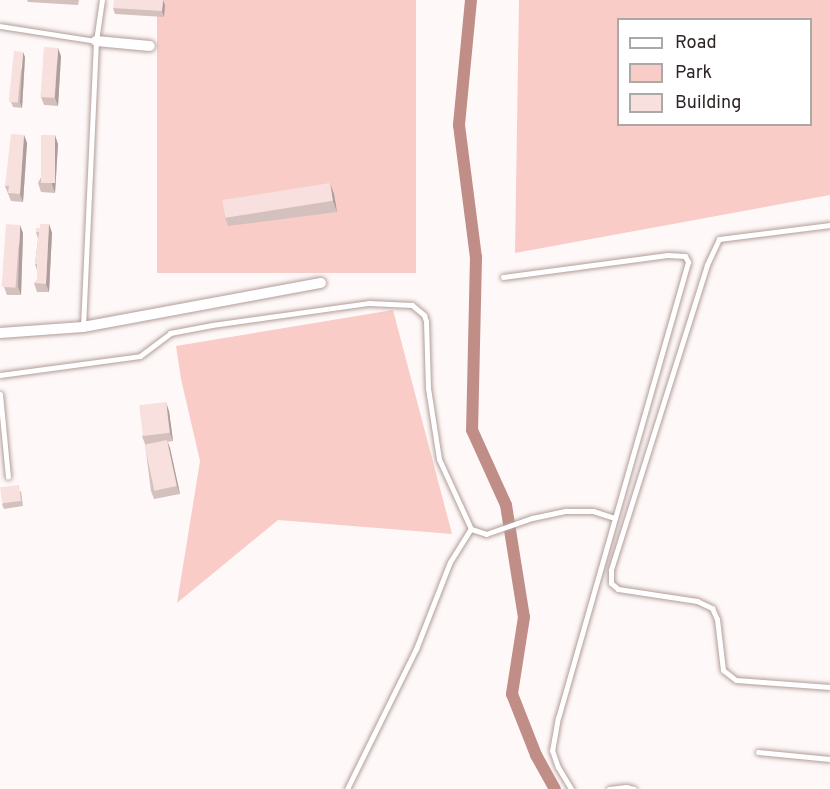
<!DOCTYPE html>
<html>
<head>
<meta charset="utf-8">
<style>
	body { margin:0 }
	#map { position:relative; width:830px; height:789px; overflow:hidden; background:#fef9f8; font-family:Overpass,sans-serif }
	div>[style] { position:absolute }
	.green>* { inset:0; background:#f9ccc7; transform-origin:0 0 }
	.canal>* { height:12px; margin:-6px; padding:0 6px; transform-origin:6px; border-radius:6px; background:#c18d87 }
	.roads { filter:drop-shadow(0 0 2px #b29c99) drop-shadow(0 0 2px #b29c99) }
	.service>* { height:5px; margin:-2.5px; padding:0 2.5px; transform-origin:2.5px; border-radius:2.5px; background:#fff }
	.minor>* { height:10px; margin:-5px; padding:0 5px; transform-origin:5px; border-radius:5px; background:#fff }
	.wall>* { inset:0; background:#d4c1be }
	.shaded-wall>* { inset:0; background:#ad9d9b }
	.building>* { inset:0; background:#f7e0dd; transform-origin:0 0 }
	span { translate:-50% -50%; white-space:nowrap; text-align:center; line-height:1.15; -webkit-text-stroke:4.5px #fff; paint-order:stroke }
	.legend { position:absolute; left:617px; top:18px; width:195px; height:108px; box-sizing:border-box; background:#fff; border:2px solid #aba8a8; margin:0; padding:8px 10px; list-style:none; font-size:18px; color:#2e2625 }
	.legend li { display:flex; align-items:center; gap:12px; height:30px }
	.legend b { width:30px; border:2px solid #aba8a8 }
</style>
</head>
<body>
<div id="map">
	<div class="green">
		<i style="left:157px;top:0;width:259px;height:273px"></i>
		<i style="clip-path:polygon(evenodd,519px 0,830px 0,830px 195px,515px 253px,519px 0,618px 20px,810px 20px,810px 124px,618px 124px,618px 20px)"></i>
		<i style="clip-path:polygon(393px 310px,452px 534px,278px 520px,177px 603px,200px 461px,181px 379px,176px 346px)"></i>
	</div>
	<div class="canal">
		<i style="left:471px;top:0;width:126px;rotate:95.5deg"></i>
		<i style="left:459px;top:125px;width:133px;rotate:82.7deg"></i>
		<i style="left:476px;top:257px;width:173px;rotate:91.3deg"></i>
		<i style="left:472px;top:430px;width:82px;rotate:65.6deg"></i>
		<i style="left:506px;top:505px;width:113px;rotate:80.9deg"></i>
		<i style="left:524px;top:617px;width:78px;rotate:98.9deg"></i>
		<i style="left:512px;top:694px;width:66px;rotate:68.5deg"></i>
		<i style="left:536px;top:755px;width:39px;rotate:61deg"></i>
	</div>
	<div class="roads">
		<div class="service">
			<i style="left:0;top:26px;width:97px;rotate:8.9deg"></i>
			<i style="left:96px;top:41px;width:286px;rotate:92.6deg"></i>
			<i style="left:96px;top:41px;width:41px;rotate:-81.7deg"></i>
			<i style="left:830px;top:225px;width:112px;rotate:172.8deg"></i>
			<i style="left:719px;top:239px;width:29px;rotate:115deg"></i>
			<i style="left:707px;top:265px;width:320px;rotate:107.5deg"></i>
			<i style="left:611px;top:570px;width:13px;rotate:90deg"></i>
			<i style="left:611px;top:583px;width:9px;rotate:41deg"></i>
			<i style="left:618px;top:589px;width:80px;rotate:8.6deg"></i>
			<i style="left:697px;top:601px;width:17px;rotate:25deg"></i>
			<i style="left:712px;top:608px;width:12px;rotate:66deg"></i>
			<i style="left:717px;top:619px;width:51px;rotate:83.3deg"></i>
			<i style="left:723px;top:670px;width:16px;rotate:38deg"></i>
			<i style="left:736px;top:680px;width:94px;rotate:4.3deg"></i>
			<i style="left:503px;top:277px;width:166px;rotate:-7.6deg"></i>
			<i style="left:668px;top:255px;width:17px;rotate:3deg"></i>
			<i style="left:685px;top:256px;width:7px;rotate:63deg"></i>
			<i style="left:688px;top:262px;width:473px;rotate:105.9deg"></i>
			<i style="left:558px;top:717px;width:34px;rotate:100deg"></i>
			<i style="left:552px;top:750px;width:18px;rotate:71deg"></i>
			<i style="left:558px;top:767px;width:26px;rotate:59deg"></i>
			<i style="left:0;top:375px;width:141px;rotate:-7.7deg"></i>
			<i style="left:140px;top:356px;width:38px;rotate:-37deg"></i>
			<i style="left:170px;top:333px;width:43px;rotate:-10.8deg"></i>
			<i style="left:212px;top:325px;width:159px;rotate:-8deg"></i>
			<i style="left:369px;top:303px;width:43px;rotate:2.7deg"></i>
			<i style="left:412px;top:305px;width:16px;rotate:40deg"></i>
			<i style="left:424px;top:315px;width:6px;rotate:72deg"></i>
			<i style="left:426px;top:321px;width:67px;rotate:88.3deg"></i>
			<i style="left:428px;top:388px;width:72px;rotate:81.2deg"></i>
			<i style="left:439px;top:459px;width:77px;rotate:65.4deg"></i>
			<i style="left:471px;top:529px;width:16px;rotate:18deg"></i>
			<i style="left:486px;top:534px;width:49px;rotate:-19.2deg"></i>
			<i style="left:532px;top:518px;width:35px;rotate:-12deg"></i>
			<i style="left:566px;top:511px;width:27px"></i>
			<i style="left:593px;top:511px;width:23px;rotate:18deg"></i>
			<i style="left:0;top:394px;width:83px;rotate:84.5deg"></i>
			<i style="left:758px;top:752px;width:72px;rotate:5.6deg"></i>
			<i style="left:347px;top:789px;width:156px;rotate:-63.8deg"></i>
			<i style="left:416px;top:649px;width:93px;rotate:-68.7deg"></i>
			<i style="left:450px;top:562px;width:39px;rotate:-58deg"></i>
			<i style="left:609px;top:789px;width:17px;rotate:-7deg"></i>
			<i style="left:626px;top:787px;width:8px;rotate:14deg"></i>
		</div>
		<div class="minor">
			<i style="left:96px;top:41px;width:54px;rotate:5.3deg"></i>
			<i style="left:0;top:333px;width:83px;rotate:-4.1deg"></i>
			<i style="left:83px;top:327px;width:242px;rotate:-10.5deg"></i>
		</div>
	</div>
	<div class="wall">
		<i style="clip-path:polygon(27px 0,79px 0,78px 5px,28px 2px)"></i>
		<i style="clip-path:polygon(165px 5px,164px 17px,115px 14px,113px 8px)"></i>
		<i style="clip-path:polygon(61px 56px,58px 106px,44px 105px,41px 97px)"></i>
		<i style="clip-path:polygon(25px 57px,22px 108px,13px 107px,11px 102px)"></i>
		<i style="clip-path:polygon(24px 135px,27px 143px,23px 202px,11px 201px,5px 186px)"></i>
		<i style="clip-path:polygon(58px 144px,55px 193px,41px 192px,38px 183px)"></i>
		<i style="clip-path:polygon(334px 194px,337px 212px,228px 226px,224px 215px)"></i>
		<i style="clip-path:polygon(49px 224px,52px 233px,49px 292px,37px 292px,34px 283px,37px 280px,37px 270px,35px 264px,38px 239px,36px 232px,40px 228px)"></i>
		<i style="clip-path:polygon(23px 233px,21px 295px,7px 295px,4px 287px)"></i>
		<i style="clip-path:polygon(169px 411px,173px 441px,167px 442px,170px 448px,180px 494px,154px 499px,151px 491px,145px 444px,142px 436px)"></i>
		<i style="clip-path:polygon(21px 491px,23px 506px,4px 509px,2px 504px)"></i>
	</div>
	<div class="shaded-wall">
		<i style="clip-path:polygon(163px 0,165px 5px,164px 17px,162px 11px)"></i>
		<i style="clip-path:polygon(58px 48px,61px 56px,58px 106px,55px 98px)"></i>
		<i style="clip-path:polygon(23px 52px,25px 57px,22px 108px,20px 102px)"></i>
		<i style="clip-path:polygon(24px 135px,27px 143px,23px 202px,20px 194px)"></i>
		<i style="clip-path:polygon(55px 135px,58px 144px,55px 193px,52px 184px)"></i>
		<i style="clip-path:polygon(330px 183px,334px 194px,337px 212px,333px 201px)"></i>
		<i style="clip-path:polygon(49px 224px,52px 233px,49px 292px,46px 284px)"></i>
		<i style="clip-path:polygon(20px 225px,23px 233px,21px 295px,18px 287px)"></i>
		<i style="clip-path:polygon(166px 402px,169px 411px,173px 441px,170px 433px)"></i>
		<i style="clip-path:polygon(167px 440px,170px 448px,180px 494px,177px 486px)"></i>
	</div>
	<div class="building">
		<i style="clip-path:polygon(114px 0,163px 0,162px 11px,113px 8px)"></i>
		<i style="left:44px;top:47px;width:14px;height:50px;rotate:4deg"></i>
		<i style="left:14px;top:51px;width:9px;height:51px;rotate:6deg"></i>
		<i style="clip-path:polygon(11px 134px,24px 135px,20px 194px,8px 193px,9px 186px,5px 186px)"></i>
		<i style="left:41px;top:135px;width:14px;height:48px"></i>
		<i style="left:330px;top:183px;width:18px;height:109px;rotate:81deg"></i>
		<i style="left:6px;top:224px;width:14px;height:63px;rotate:4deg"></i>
		<i style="clip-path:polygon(40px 224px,49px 224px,46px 284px,34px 283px,37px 280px,37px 264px,35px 264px,39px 232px,36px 232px,36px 228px,40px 228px)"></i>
		<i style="left:166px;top:402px;width:31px;height:27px;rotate:83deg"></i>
		<i style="left:167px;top:440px;width:47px;height:23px;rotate:78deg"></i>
		<i style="left:19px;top:485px;width:16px;height:19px;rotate:83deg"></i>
	</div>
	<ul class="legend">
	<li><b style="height:8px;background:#fff"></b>Road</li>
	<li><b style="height:16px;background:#f9ccc7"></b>Park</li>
	<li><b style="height:16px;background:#f7e0dd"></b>Building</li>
	</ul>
</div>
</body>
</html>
